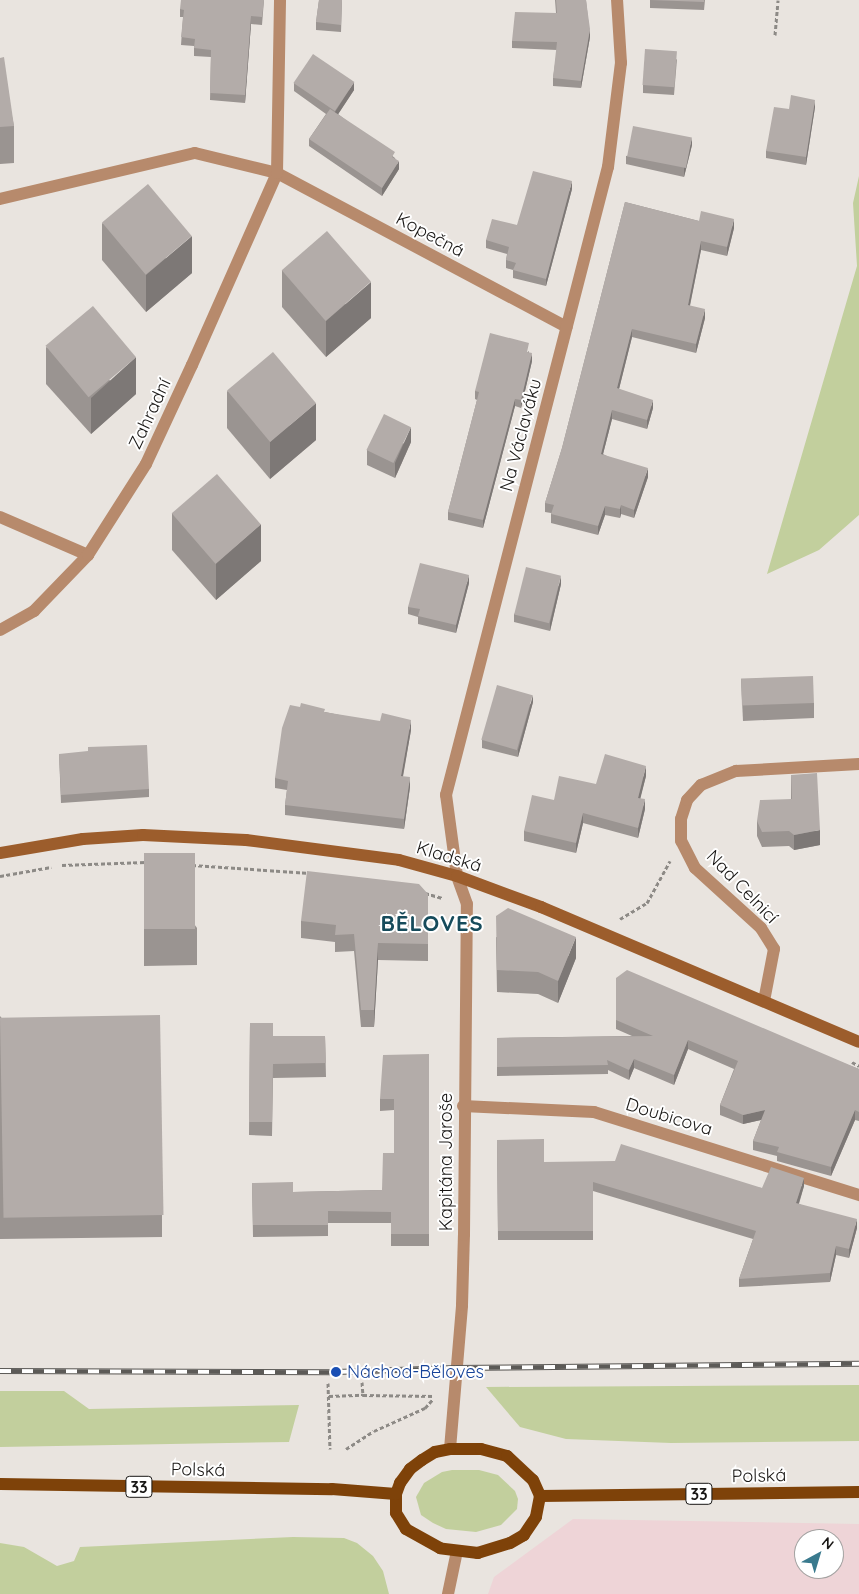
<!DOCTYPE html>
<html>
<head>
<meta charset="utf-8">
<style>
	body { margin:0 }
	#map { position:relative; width:859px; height:1594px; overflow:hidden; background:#e9e4df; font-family:Quicksand,sans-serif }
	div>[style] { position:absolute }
	.commercial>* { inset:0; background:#eed4d7 }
	.green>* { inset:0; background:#c2cf9d }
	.path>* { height:3px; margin-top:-1.5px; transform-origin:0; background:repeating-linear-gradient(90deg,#8d8a86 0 4px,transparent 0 6.5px) }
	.minor>* { height:12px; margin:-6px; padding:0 6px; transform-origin:6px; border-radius:6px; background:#b78a6c }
	.tertiary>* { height:12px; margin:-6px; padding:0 6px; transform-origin:6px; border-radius:6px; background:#b78a6c }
	.secondary>* { height:12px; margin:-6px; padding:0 6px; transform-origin:6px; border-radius:6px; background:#9c5d2c }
	.primary>* { height:12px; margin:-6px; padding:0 6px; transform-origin:6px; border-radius:6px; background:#7e4209 }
	.rail>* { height:5.5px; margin-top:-2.75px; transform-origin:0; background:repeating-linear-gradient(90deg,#fff 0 11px,#5c5a57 0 22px); box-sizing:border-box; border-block:1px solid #5c5a57 }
	.wall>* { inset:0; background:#9a9491 }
	.shaded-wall>* { inset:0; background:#7d7876 }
	.building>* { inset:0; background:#b3aca9; transform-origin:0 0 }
	.dots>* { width:14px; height:14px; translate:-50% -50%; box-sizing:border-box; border:2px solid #fff; border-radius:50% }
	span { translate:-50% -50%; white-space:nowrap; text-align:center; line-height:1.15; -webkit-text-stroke:4px #fff; paint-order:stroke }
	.shield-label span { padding:1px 4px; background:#fff; border:1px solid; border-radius:4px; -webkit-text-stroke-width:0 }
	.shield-label { font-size:16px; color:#181614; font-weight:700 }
	.street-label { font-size:18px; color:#181614 }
	.transit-label { font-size:18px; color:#164399 }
	.left { translate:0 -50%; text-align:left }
	.district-label { font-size:22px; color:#164b5b; font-weight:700; letter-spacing:1px }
	.north { position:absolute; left:794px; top:1529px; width:50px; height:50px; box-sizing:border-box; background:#fff; border:1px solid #a3a2a1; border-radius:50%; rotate:39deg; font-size:14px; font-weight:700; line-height:20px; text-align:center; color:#181614 }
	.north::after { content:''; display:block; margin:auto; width:18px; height:22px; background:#3a7a8e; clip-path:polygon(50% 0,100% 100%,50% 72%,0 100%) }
</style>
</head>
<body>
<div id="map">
	<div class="commercial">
		<i style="clip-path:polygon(evenodd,573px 1519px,859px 1524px,859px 1594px,488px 1594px,494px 1577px,573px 1519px,804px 1539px,834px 1539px,834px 1569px,804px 1569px,804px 1539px)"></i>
	</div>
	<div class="green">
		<i style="clip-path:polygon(859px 176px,859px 515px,819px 550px,767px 574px,857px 266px,853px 203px)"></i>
		<i style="clip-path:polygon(859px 1385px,859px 1441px,671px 1443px,566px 1439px,520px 1427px,486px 1387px)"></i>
		<i style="clip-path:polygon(0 1391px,64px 1391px,89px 1409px,299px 1405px,289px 1442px,0 1447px)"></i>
		<i style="clip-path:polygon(452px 1470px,479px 1470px,498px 1475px,515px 1491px,518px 1499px,517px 1509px,501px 1525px,476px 1532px,446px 1529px,433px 1523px,421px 1515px,416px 1497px,424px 1483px,442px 1472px)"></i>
		<i style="clip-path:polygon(293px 1537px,344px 1538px,357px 1543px,373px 1556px,383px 1571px,389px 1594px,0 1594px,0 1543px,24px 1547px,57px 1566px,74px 1561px,80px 1547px)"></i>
	</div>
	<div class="path">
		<i style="left:775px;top:35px;width:35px;rotate:-85deg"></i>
		<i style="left:62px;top:865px;width:84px;rotate:-2deg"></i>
		<i style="left:192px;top:865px;width:118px;rotate:3.9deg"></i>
		<i style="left:0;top:876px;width:52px;rotate:-10deg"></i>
		<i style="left:425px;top:893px;width:19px;rotate:16deg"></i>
		<i style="left:620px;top:919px;width:31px;rotate:-31deg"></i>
		<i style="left:647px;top:903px;width:48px;rotate:-61.3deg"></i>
		<i style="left:852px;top:1062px;width:8px;rotate:30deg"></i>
		<i style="left:362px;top:1382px;width:13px;rotate:86deg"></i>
		<i style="left:363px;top:1395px;width:71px;rotate:0.8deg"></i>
		<i style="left:328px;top:1383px;width:66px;rotate:88.3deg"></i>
		<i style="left:329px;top:1396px;width:34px;rotate:-2deg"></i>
		<i style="left:346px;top:1449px;width:33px;rotate:-33deg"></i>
		<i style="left:374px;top:1431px;width:56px;rotate:-24.3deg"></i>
		<i style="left:425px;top:1408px;width:12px;rotate:-48deg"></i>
	</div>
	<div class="minor">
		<i style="left:0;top:199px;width:200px;rotate:-13.3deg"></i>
		<i style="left:195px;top:153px;width:84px;rotate:13.7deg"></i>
		<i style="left:277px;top:173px;width:328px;rotate:28deg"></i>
		<i style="left:0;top:517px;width:96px;rotate:23.4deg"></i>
		<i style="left:0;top:630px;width:39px;rotate:-29deg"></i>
		<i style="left:34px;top:611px;width:78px;rotate:-46deg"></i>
		<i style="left:88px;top:555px;width:108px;rotate:-57.5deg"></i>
		<i style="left:146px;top:464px;width:109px;rotate:-65.1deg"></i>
		<i style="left:192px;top:365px;width:210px;rotate:-66.1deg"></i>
		<i style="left:277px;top:173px;width:173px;rotate:-89deg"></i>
		<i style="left:457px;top:876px;width:82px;rotate:-97.7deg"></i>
		<i style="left:446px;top:795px;width:649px;rotate:-75.54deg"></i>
		<i style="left:608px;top:167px;width:105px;rotate:-82.9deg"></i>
		<i style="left:621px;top:63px;width:63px;rotate:-93.6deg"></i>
		<i style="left:764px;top:1001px;width:53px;rotate:-79.1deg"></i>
		<i style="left:774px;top:949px;width:25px;rotate:-122deg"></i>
		<i style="left:761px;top:928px;width:89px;rotate:-137.7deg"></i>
		<i style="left:695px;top:868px;width:30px;rotate:-117deg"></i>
		<i style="left:681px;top:841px;width:22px;rotate:-90deg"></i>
		<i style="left:681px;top:819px;width:20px;rotate:-72deg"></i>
		<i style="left:687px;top:800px;width:21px;rotate:-47deg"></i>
		<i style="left:701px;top:785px;width:38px;rotate:-22deg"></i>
		<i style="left:736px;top:771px;width:123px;rotate:-3.3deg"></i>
		<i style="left:463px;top:1106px;width:131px;rotate:2.6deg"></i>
		<i style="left:594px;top:1112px;width:278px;rotate:17.4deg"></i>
		<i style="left:448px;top:1594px;width:44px;rotate:-78.2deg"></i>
	</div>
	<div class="tertiary">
		<i style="left:450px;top:1449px;width:144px;rotate:-85.2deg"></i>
		<i style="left:462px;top:1305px;width:70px;rotate:-88.4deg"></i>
		<i style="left:464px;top:1235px;width:331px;rotate:-89.5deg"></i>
		<i style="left:467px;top:904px;width:30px;rotate:-110deg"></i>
	</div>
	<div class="secondary">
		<i style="left:0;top:853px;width:84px;rotate:-9.6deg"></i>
		<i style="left:83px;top:839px;width:60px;rotate:-3.8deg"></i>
		<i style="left:143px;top:835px;width:103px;rotate:2.8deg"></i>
		<i style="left:246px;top:840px;width:154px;rotate:7.4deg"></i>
		<i style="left:399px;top:860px;width:60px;rotate:15.4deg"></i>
		<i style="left:457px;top:876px;width:90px;rotate:20.3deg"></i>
		<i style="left:541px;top:907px;width:345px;rotate:23deg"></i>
	</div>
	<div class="primary">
		<i style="left:450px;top:1449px;width:31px"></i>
		<i style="left:481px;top:1449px;width:27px;rotate:15deg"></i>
		<i style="left:507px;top:1456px;width:35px;rotate:43deg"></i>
		<i style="left:533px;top:1480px;width:17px;rotate:66deg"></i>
		<i style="left:540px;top:1496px;width:21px;rotate:101deg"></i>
		<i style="left:536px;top:1517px;width:22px;rotate:124deg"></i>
		<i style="left:524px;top:1535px;width:16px;rotate:150deg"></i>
		<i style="left:510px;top:1543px;width:34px;rotate:163deg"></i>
		<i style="left:478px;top:1553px;width:38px;rotate:-173deg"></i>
		<i style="left:440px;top:1548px;width:39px;rotate:-151deg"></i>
		<i style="left:406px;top:1529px;width:19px;rotate:-122deg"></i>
		<i style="left:396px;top:1513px;width:19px;rotate:-90deg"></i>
		<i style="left:396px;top:1494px;width:12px;rotate:-70deg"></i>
		<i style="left:400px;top:1483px;width:17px;rotate:-54deg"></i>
		<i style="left:410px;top:1469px;width:15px;rotate:-37deg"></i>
		<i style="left:422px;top:1460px;width:15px;rotate:-32deg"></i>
		<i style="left:435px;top:1452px;width:15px;rotate:-11deg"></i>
		<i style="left:0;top:1484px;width:332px;rotate:0.9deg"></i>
		<i style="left:332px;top:1489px;width:64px;rotate:4.5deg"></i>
		<i style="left:540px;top:1496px;width:319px;rotate:-0.7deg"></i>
	</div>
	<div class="rail">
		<i style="left:0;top:1371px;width:336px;rotate:0.2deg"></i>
		<i style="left:336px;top:1372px;width:120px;rotate:-1.9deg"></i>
		<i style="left:456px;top:1368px;width:403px;rotate:-0.6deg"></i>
	</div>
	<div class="wall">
		<i style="clip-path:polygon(264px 0,262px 25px,251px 24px,245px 103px,210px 100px,211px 57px,194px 56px,194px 46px,181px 45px,183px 17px,180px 17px,180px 9px)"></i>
		<i style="clip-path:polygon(319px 0,342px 0,341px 32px,316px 30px,316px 22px)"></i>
		<i style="clip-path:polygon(555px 0,586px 0,590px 37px,581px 88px,553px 86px,553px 78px,557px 50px,512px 48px,512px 41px,556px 13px)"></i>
		<i style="clip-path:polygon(650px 0,705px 0,704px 10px,650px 8px)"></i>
		<i style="clip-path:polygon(0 58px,14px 126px,14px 163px,0 164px)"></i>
		<i style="clip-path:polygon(677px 59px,674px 95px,643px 93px,643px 85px)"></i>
		<i style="clip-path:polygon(294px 83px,354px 90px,338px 114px,395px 158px,399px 169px,382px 196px,309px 146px,309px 139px,326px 114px,294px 91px)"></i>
		<i style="clip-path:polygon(815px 107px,806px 165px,766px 158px,766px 151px,789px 109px)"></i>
		<i style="clip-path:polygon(692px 145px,684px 177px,626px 164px,626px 156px)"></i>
		<i style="clip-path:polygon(572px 189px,546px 286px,513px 278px,513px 270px,506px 268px,506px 260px,507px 254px,486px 248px,486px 240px,517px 225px)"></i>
		<i style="clip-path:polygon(625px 202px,699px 221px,734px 228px,727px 256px,701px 250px,690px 306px,705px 318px,696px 353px,632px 337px,619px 389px,653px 408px,647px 429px,612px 419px,603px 454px,648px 477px,634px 518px,621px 514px,620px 518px,605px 515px,598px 535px,551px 523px,551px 513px,545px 512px,545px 503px,562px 448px)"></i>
		<i style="clip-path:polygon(102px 223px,192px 273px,146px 312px,102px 260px)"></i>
		<i style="clip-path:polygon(282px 270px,371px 318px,326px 357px,282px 307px)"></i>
		<i style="clip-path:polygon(46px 347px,136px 394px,91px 434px,46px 384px)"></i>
		<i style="clip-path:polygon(529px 351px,529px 353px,532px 361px,521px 408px,515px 406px,483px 528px,448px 520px,448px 512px,477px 400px,475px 399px,475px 391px)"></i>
		<i style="clip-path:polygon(227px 391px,316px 440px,270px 479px,227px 428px)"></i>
		<i style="clip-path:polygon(411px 442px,395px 478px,367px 465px,367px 450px)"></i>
		<i style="clip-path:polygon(172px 513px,261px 561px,216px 600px,172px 550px)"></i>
		<i style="clip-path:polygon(469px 583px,456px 633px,418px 624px,418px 617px,408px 614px,408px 607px)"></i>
		<i style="clip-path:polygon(561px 584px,550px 631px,514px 622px,514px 614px)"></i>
		<i style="clip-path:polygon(741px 679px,814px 703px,814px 718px,743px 721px)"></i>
		<i style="clip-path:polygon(533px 702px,518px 757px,482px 748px,482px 740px)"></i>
		<i style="clip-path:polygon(325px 712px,411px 730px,403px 777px,410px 787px,404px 829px,285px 815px,285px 805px,287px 790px,275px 788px,275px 778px)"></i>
		<i style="clip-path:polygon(59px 754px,149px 789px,149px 797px,61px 803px)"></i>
		<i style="clip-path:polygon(791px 775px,820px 845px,794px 850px,789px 846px,762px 847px,757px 836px,757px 821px,791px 799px)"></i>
		<i style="clip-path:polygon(646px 776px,640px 798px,645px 809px,638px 838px,583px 823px,576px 853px,524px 841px,524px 831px,554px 800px,596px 784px)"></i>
		<i style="clip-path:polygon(144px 853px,197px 928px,197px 965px,144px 966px)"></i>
		<i style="clip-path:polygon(428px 894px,428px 961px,378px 960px,374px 1027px,361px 1027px,354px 951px,335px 952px,335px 942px,301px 938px,301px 921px)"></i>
		<i style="clip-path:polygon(496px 937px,576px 958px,558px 1003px,538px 994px,497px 992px)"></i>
		<i style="clip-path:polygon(616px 978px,859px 1069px,859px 1121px,855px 1120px,831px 1176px,777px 1161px,777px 1156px,753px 1150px,753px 1141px,761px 1120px,743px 1124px,720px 1115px,720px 1105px,734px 1069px,688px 1049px,674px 1085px,634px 1068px,629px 1080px,608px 1070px,608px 1074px,497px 1076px,497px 1038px,632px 1036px,616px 1029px)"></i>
		<i style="clip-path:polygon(0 1016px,162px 1215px,162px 1237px,0 1239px)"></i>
		<i style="clip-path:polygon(250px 1023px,273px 1036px,325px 1036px,326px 1077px,273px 1078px,272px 1136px,249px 1135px)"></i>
		<i style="clip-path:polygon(429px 1054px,429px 1246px,391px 1246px,391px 1223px,328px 1223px,328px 1236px,253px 1237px,252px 1183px,293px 1192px,382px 1190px,394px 1153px,394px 1110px,380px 1111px,380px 1099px)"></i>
		<i style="clip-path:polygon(497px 1140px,544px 1162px,762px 1188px,804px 1186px,799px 1204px,857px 1228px,849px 1258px,836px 1255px,830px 1282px,739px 1287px,739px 1279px,753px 1239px,593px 1191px,593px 1240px,498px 1240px)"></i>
	</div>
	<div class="shaded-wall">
		<i style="clip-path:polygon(251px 16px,251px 24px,245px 103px,245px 95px)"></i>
		<i style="clip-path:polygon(590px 29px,590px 37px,581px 88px,581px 81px)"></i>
		<i style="clip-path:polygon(354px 82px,354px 90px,335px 119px,335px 112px)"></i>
		<i style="clip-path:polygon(815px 100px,815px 107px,806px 165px,806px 157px)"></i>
		<i style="clip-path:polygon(692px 138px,692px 145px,684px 177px,684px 169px)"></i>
		<i style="clip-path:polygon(399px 161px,399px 169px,382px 196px,382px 188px)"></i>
		<i style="clip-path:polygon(572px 181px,572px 189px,546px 286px,546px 279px)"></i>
		<i style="clip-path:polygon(734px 219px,734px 228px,727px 256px,727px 247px)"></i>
		<i style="clip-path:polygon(192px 236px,192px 273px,146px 312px,146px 275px)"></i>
		<i style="clip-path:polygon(701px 241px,701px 250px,688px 314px,688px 305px)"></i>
		<i style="clip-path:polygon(371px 282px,371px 318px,326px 357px,326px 321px)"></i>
		<i style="clip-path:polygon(705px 309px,705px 318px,696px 353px,696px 344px)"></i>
		<i style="clip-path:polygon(632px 329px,632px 337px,617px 397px,617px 388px)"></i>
		<i style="clip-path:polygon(532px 353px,532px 361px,521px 408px,521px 400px)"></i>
		<i style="clip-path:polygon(136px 357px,136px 394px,91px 434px,91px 398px)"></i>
		<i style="clip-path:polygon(515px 399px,515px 406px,483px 528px,483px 520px)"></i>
		<i style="clip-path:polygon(653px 400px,653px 408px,647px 429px,647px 420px)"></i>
		<i style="clip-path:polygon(316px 403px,316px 440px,270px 479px,270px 442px)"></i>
		<i style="clip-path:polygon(612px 410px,612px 419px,601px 462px,601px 454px)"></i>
		<i style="clip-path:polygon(411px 427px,411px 442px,395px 478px,395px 463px)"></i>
		<i style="clip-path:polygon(648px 468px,648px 477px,634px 518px,634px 510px)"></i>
		<i style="clip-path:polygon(621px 505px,621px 514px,620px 518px,620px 509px)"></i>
		<i style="clip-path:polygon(605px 506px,605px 515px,598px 535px,598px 526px)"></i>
		<i style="clip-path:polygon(261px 524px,261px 561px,216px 600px,216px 563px)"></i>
		<i style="clip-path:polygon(469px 575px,469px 583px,456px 633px,456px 625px)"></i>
		<i style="clip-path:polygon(561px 576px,561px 584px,550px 631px,550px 623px)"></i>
		<i style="clip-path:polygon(533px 695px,533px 702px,518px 757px,518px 750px)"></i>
		<i style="clip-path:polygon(411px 720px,411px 730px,401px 786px,401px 776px)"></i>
		<i style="clip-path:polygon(646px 766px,646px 776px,638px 808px,638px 798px)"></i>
		<i style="clip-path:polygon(410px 777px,410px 787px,404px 829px,404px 819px)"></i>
		<i style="clip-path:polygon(645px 799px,645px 809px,638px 838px,638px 828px)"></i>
		<i style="clip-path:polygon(583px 813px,583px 823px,576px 853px,576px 843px)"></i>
		<i style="clip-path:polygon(820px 830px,820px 845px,794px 850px,794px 835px)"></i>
		<i style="clip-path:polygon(576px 937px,576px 958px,558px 1003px,558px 981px)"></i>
		<i style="clip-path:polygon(378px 943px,378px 960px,374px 1027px,374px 1010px)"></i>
		<i style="clip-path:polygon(688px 1040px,688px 1049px,674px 1085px,674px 1075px)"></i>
		<i style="clip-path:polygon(634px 1059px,634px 1068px,629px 1080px,629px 1070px)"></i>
		<i style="clip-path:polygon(765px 1110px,765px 1119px,743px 1124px,743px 1115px)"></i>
		<i style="clip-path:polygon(855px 1110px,855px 1120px,831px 1176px,831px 1167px)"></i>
		<i style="clip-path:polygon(804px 1178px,804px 1186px,796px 1212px,796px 1203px)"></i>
		<i style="clip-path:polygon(857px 1219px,857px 1228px,849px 1258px,849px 1249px)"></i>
		<i style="clip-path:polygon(836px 1246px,836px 1255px,830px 1282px,830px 1273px)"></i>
	</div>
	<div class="building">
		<i style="clip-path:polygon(181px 0,264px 0,262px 17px,251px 16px,245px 95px,210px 93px,211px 50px,194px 48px,195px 39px,181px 37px,184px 10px,180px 9px)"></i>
		<i style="clip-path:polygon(319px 0,342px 0,341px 25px,316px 22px)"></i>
		<i style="clip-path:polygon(556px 0,586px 0,590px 29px,581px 81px,553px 78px,557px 42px,512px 41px,515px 12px,557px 13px)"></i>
		<i style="clip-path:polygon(650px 0,704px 0,704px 2px)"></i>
		<i style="left:645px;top:49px;width:32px;height:36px;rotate:4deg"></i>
		<i style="left:313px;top:54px;width:50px;height:35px;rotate:34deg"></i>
		<i style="clip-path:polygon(4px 57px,14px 126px,0 127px,0 58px)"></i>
		<i style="clip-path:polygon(791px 95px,815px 100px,806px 157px,766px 151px,774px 107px,789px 109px)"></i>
		<i style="clip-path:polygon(330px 109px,395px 152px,392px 157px,399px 161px,382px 188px,309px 139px)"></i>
		<i style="left:633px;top:126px;width:60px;height:31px;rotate:11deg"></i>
		<i style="clip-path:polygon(533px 171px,572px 181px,546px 279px,513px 270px,516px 263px,506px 260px,509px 247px,486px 240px,492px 219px,517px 225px)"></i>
		<i style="left:148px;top:184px;width:68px;height:60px;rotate:50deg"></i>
		<i style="clip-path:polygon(625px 202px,699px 221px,701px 211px,734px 219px,727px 247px,701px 241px,688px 305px,705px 309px,696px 344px,632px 329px,617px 388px,653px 400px,647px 420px,612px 410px,601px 454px,648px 468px,634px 510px,621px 505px,620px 509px,605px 506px,598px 526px,551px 514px,554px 505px,545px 503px,562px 448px)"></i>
		<i style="left:327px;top:231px;width:67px;height:60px;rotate:49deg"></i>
		<i style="left:93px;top:306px;width:67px;height:62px;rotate:50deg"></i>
		<i style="clip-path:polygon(490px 333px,529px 343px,527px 352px,532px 353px,521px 400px,515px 399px,483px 520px,448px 512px,479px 392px,475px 391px)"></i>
		<i style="left:273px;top:352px;width:67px;height:60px;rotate:50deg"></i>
		<i style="left:384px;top:414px;width:30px;height:40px;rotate:26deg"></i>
		<i style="left:217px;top:474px;width:67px;height:60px;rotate:49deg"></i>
		<i style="clip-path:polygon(420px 563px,469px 575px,456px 625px,418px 616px,420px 609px,408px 607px)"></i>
		<i style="left:526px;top:567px;width:36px;height:49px;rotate:14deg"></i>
		<i style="left:813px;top:676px;width:27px;height:72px;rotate:88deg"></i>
		<i style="left:497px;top:685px;width:37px;height:57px;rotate:16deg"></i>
		<i style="clip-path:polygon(301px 703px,325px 709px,324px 712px,380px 721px,382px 713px,411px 720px,401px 776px,410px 777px,404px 819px,285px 805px,288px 781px,275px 778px,282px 728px,290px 705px,300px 707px)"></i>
		<i style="clip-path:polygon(147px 745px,149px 789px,61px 795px,59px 754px,88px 751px,88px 747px)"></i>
		<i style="clip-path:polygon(605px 754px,646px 766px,638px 798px,645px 799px,638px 828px,583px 813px,576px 843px,524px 831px,532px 795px,554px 800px,559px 776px,596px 784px)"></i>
		<i style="clip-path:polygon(817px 773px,820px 830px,794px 835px,789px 831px,762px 832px,757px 821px,760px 800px,792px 799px,791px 775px)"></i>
		<i style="left:144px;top:853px;width:51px;height:76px"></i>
		<i style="clip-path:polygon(307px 871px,419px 884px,428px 894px,428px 944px,378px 943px,374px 1010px,361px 1010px,354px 934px,335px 935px,336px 925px,301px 921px)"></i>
		<i style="clip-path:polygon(508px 908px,576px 937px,558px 981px,538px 972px,497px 970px,496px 916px)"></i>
		<i style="clip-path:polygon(627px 970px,859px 1069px,859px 1112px,855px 1110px,831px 1167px,777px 1152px,779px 1147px,753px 1141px,765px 1110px,743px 1115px,720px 1105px,738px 1061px,688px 1040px,674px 1075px,634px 1059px,629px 1070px,607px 1060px,608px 1065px,497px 1067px,497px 1038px,653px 1036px,616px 1020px,616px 978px)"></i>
		<i style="left:160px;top:1015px;width:200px;height:160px;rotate:89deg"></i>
		<i style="clip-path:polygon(250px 1023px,273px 1023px,273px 1036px,325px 1036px,326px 1063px,273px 1064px,272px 1122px,249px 1122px)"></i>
		<i style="clip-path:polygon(429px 1054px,429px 1234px,391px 1234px,391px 1212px,328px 1211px,328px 1225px,253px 1225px,252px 1183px,293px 1182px,293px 1192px,382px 1190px,383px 1153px,394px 1153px,394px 1099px,380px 1099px,383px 1055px)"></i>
		<i style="clip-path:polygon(544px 1139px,544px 1162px,615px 1161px,621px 1144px,762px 1188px,771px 1167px,804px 1178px,796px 1203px,857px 1219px,849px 1249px,836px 1246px,830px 1273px,739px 1279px,756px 1231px,593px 1182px,593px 1231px,498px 1231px,497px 1140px)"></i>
	</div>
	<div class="dots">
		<i style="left:336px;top:1372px;background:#1a4fb4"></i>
	</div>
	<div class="shield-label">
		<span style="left:139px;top:1487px">33</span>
		<span style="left:699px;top:1494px">33</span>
	</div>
	<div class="street-label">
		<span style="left:430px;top:235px;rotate:28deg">Kopečná</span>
		<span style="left:150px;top:414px;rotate:-65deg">Zahradní</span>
		<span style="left:521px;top:435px;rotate:-75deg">Na Václaváku</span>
		<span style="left:449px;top:857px;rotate:17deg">Kladská</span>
		<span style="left:742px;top:887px;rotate:46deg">Nad Celnicí</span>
		<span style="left:669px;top:1117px;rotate:17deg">Doubicova</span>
		<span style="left:446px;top:1162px;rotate:-90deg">Kapitána Jaroše</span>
		<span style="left:198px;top:1470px;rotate:1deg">Polská</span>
		<span style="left:759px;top:1476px;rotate:-1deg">Polská</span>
	</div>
	<div class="transit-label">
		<span class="left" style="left:347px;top:1372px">Náchod-Běloves</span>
	</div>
	<div class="district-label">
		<span style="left:432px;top:924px">BĚLOVES</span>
	</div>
	<div class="north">N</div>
</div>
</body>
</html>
